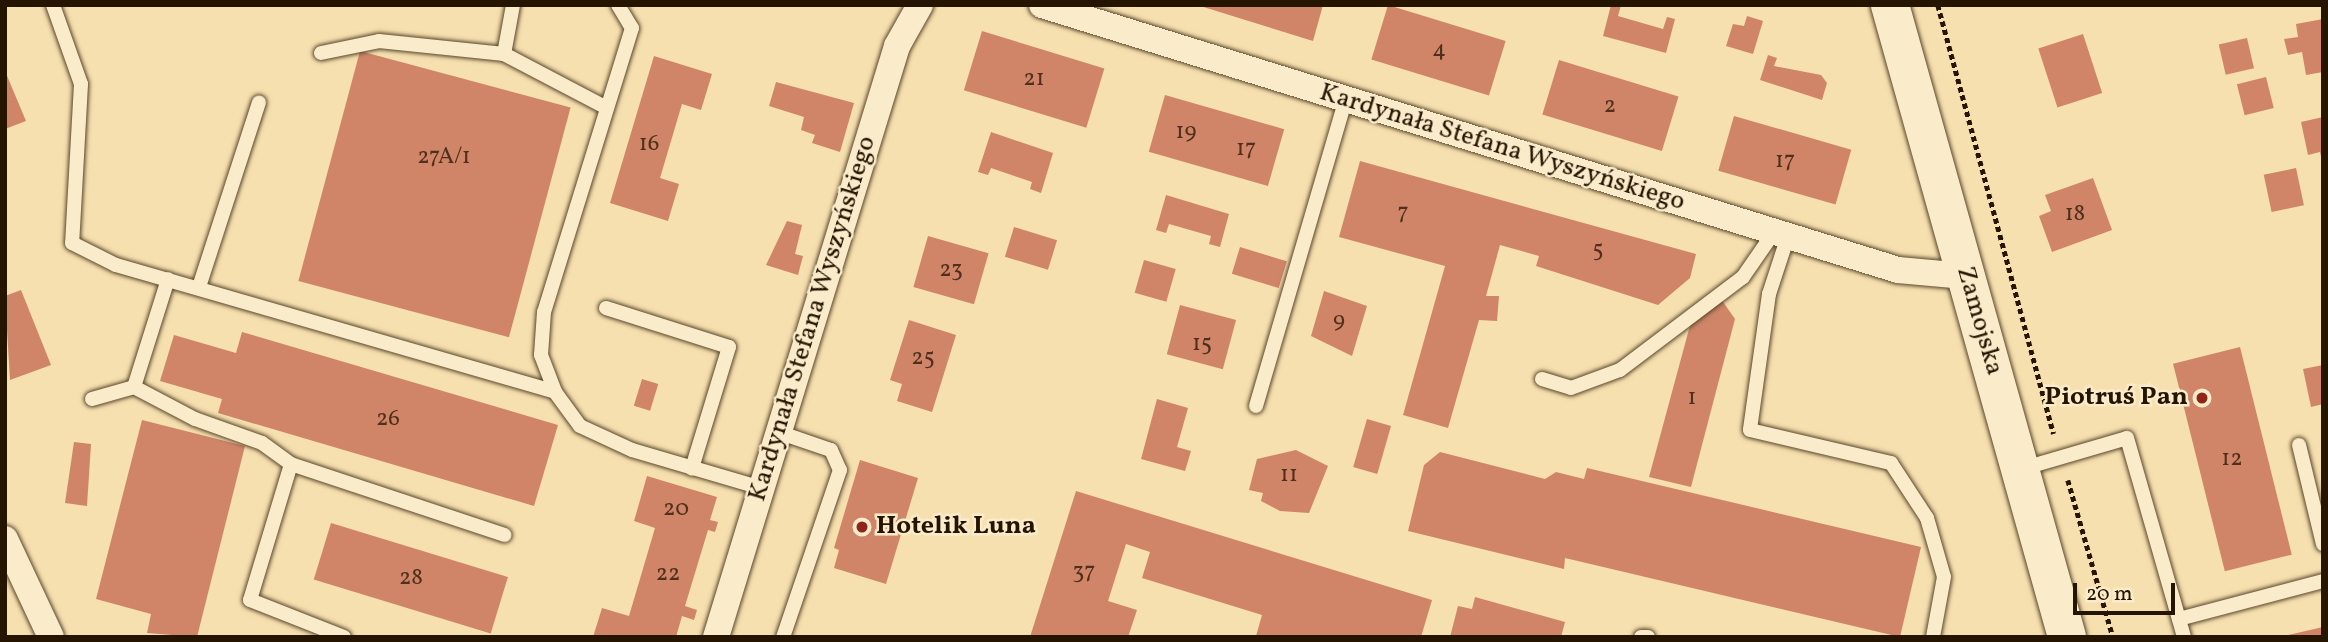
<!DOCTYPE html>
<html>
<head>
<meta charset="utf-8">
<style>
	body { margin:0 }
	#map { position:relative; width:2328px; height:642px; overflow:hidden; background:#f7e0af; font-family:Vollkorn,serif }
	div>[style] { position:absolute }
	.building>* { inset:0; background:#d08569; transform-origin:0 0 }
	.path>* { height:4.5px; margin-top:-2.25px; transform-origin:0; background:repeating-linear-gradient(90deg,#241400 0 5px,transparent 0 8.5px) }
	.roads { filter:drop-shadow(0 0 2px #59472c) drop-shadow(0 0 2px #59472c) }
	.lane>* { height:14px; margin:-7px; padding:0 7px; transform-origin:7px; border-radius:7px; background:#faebcb }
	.street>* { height:26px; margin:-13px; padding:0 13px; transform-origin:13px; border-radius:13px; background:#faebcb }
	.secondary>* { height:38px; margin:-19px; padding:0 19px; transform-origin:19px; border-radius:19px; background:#faebcb }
	.dots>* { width:19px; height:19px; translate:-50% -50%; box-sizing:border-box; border:4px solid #faebcb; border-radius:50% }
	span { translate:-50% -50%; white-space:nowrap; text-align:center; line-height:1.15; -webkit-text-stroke:5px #faebcb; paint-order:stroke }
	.number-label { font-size:23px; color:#4f301a }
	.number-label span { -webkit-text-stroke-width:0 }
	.street-label { font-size:26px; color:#241400 }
	.poi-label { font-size:26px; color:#241400; font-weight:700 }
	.right { translate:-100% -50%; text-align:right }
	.left { translate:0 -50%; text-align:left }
	.frame { position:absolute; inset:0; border:7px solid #241400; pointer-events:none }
	.scale { position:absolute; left:2073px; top:583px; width:102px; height:32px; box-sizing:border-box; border:4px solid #241400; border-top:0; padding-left:9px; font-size:21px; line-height:24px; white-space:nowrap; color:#241400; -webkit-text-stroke:5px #faebcb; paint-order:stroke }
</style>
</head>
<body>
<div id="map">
	<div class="building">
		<i style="clip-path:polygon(1197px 5px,1323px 5px,1313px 41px)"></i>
		<i style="left:1388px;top:5px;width:123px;height:57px;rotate:17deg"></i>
		<i style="clip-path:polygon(1611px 5px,1621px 5px,1618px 16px,1663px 29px,1667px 17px,1675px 19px,1666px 53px,1603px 36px)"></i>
		<i style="clip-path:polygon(1747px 16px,1763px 21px,1753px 54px,1726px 46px,1733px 24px,1744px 26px)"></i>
		<i style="clip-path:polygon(2323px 19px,2323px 72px,2306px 75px,2302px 52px,2288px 55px,2284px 39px,2298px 37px,2296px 24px)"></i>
		<i style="left:982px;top:31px;width:128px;height:62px;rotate:17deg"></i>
		<i style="left:2083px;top:34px;width:62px;height:47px;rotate:72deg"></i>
		<i style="left:2247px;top:38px;width:31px;height:29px;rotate:77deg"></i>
		<i style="left:360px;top:51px;width:218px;height:238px;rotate:15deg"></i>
		<i style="clip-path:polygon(1768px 55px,1777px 58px,1774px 66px,1821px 75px,1827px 83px,1822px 100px,1760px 80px)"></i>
		<i style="clip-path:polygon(654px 56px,712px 74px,701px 110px,682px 104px,660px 178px,679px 184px,668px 221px,610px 203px)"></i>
		<i style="left:1559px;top:60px;width:125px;height:57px;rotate:17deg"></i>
		<i style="clip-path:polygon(5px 71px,26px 121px,5px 129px)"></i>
		<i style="left:2266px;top:77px;width:32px;height:30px;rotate:76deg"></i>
		<i style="clip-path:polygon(776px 82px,854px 103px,840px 152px,812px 143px,815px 135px,801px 130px,804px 117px,769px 106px)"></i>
		<i style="left:1165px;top:95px;width:124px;height:59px;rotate:16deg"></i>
		<i style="left:1734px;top:116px;width:122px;height:57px;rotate:16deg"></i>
		<i style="clip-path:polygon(2323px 117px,2323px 161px,2322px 161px,2320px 152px,2308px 155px,2301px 122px)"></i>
		<i style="clip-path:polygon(991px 132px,1053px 153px,1041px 193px,1030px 189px,1032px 182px,991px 168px,988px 175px,978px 172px)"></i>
		<i style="clip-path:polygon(1360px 161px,1696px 254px,1690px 278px,1658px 305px,1536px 266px,1539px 256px,1500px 245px,1486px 296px,1499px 296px,1497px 321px,1479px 320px,1448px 428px,1403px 415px,1445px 266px,1339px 237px)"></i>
		<i style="left:2296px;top:168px;width:38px;height:33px;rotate:78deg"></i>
		<i style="clip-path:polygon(2093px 178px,2112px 230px,2052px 252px,2039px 216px,2051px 211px,2045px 195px)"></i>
		<i style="clip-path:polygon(1166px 195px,1229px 214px,1220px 247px,1209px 244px,1211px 236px,1169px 224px,1166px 233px,1156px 230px)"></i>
		<i style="clip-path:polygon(787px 221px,802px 225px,795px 254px,803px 256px,798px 275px,766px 265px)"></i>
		<i style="left:1014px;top:227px;width:45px;height:31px;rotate:17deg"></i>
		<i style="left:928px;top:236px;width:63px;height:53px;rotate:16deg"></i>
		<i style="left:1240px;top:247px;width:49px;height:28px;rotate:17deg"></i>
		<i style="left:1144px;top:260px;width:33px;height:34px;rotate:16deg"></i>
		<i style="clip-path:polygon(21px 290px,51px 365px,10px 380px,5px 296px)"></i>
		<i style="clip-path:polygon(1324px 291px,1367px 306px,1352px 356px,1311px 336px)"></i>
		<i style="clip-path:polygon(1721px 299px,1735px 319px,1691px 487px,1649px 477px,1692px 318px)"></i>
		<i style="left:1180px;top:305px;width:58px;height:51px;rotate:15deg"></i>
		<i style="clip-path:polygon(909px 320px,956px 335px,932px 412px,897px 401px,902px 384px,890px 380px)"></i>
		<i style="clip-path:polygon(242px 332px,558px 425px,534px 506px,218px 413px,222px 399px,160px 381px,174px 335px,236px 353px)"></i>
		<i style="left:2240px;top:347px;width:214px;height:69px;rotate:76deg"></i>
		<i style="clip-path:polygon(2323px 365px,2323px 404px,2311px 407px,2303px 369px)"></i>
		<i style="left:642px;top:379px;width:17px;height:28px;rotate:17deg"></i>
		<i style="clip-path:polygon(1157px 399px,1188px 408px,1177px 447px,1191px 451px,1185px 471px,1141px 459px)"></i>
		<i style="left:1367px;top:419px;width:25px;height:50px;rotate:16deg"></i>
		<i style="clip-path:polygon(142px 420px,245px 446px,197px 637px,147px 633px,151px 614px,96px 599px)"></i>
		<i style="clip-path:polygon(74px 442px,91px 444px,87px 506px,65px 503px)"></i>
		<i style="clip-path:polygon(1296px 450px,1328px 466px,1309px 513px,1280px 511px,1261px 501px,1263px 493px,1249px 490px,1257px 459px)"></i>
		<i style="clip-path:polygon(1440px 452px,1545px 479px,1556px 472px,1584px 479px,1587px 468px,1921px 547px,1900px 637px,1565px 558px,1564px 569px,1408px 531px,1424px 465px)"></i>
		<i style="clip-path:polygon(860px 460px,918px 478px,886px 584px,834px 568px,839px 550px,834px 548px)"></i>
		<i style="clip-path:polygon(647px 476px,717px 497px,710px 520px,718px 522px,715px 532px,708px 530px,685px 606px,697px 610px,694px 620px,682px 616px,676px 637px,593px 637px,602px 608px,629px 616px,655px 528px,634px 521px)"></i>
		<i style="clip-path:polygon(1076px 491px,1432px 600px,1421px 637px,1256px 636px,1262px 615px,1142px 578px,1150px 552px,1126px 544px,1108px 601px,1137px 610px,1128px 637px,1030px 637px)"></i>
		<i style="left:331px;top:523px;width:185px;height:59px;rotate:17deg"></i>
		<i style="clip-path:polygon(1475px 597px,1565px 622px,1561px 637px,1450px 637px,1458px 606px,1472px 609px)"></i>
		<i style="clip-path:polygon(2323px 627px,2323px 637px,2284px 637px,2284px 636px)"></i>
	</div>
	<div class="path">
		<i style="left:1938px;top:5px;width:444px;rotate:74.9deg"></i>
		<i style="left:2068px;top:480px;width:163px;rotate:74deg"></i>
	</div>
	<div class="roads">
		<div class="lane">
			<i style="left:53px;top:5px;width:84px;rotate:70.5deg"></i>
			<i style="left:81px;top:84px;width:159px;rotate:93.2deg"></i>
			<i style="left:72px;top:243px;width:49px;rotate:26.6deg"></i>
			<i style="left:116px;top:265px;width:457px;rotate:16.1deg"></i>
			<i style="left:513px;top:5px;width:50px;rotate:100.4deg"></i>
			<i style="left:504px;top:54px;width:116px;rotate:27.7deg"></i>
			<i style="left:618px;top:5px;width:27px;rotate:59deg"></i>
			<i style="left:632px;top:28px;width:297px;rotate:107.2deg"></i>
			<i style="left:544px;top:312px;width:43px;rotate:94deg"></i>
			<i style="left:541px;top:355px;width:40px;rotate:69deg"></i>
			<i style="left:555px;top:392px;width:42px;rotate:53.7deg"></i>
			<i style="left:580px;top:426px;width:57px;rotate:24.8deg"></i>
			<i style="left:632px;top:450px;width:134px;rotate:16.4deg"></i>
			<i style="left:321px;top:53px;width:59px;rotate:-11.7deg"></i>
			<i style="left:379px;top:41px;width:126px;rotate:5.9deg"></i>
			<i style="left:1788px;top:236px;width:61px;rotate:108.1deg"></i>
			<i style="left:1769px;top:294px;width:137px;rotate:98deg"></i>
			<i style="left:1750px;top:430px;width:145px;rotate:13.2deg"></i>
			<i style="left:1891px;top:463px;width:66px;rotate:56.8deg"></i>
			<i style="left:1927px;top:518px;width:61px;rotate:73.9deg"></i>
			<i style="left:1944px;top:577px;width:61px;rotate:100.4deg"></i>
			<i style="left:199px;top:287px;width:194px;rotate:-72deg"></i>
			<i style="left:606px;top:308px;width:129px;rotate:17.6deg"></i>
			<i style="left:729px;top:347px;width:127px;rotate:107deg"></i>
			<i style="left:1542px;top:379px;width:30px;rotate:17deg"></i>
			<i style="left:1571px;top:388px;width:52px;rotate:-20.2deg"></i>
			<i style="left:1620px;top:370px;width:154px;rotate:-37.1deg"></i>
			<i style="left:1743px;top:277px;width:55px;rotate:-55.4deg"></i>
			<i style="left:134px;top:387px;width:69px;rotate:27.7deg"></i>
			<i style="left:195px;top:419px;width:71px;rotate:19.7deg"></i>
			<i style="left:262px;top:443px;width:36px;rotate:36deg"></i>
			<i style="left:92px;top:399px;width:44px;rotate:-15.9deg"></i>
			<i style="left:134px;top:387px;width:113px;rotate:-72.5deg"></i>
			<i style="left:1256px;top:406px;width:320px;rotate:-73.7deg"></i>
			<i style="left:778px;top:432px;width:56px;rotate:18.8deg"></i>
			<i style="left:831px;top:450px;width:22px;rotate:66deg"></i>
			<i style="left:840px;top:470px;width:176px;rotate:108.8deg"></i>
			<i style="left:2299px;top:445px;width:102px;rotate:76.4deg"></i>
			<i style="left:2021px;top:469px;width:110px;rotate:-16.3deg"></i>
			<i style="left:2127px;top:438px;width:207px;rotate:74deg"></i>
			<i style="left:2179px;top:619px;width:149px;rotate:-14.8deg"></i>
			<i style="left:344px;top:637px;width:101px;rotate:-158.5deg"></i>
			<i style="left:250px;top:600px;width:142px;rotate:-73.2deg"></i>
			<i style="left:291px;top:464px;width:225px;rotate:18.4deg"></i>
			<i style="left:1641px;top:637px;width:7px"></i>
		</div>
		<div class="street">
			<i style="left:1042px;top:5px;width:896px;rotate:17.2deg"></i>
			<i style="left:1898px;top:270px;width:67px;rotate:5.1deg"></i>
			<i style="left:5px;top:539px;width:108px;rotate:64.9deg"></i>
			<i style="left:716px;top:637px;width:618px;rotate:-72.97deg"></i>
			<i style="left:897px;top:46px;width:47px;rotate:-60.7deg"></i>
		</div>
		<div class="secondary">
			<i style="left:1890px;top:5px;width:656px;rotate:74.35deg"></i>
		</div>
	</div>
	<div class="dots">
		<i style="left:2202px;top:398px;background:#8f2418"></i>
		<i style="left:862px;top:527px;background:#8f2418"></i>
	</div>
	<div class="number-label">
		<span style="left:1439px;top:50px">4</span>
		<span style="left:1034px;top:79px">21</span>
		<span style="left:1610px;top:106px">2</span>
		<span style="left:1186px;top:132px">19</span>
		<span style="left:649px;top:144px">16</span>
		<span style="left:1246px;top:149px">17</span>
		<span style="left:444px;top:157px">27A/1</span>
		<span style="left:1785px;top:161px">17</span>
		<span style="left:1403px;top:213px">7</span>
		<span style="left:2075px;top:214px">18</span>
		<span style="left:1598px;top:250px">5</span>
		<span style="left:951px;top:270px">23</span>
		<span style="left:1339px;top:321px">9</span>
		<span style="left:1202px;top:344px">15</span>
		<span style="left:923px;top:358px">25</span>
		<span style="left:1692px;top:398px">1</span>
		<span style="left:388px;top:419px">26</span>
		<span style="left:2232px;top:459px">12</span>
		<span style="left:1289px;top:475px">11</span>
		<span style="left:676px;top:509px">20</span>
		<span style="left:1084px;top:572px">37</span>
		<span style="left:668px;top:574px">22</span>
		<span style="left:411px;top:578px">28</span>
	</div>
	<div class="street-label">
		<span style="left:1502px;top:148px;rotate:17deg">Kardynała Stefana Wyszyńskiego</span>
		<span style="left:813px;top:319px;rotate:-73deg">Kardynała Stefana Wyszyńskiego</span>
		<span style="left:1979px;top:321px;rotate:74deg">Zamojska</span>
	</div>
	<div class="poi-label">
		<span class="right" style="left:2188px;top:398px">Piotruś Pan</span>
		<span class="left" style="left:876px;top:527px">Hotelik Luna</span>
	</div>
	<div class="frame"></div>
	<div class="scale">20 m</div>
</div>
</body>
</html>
